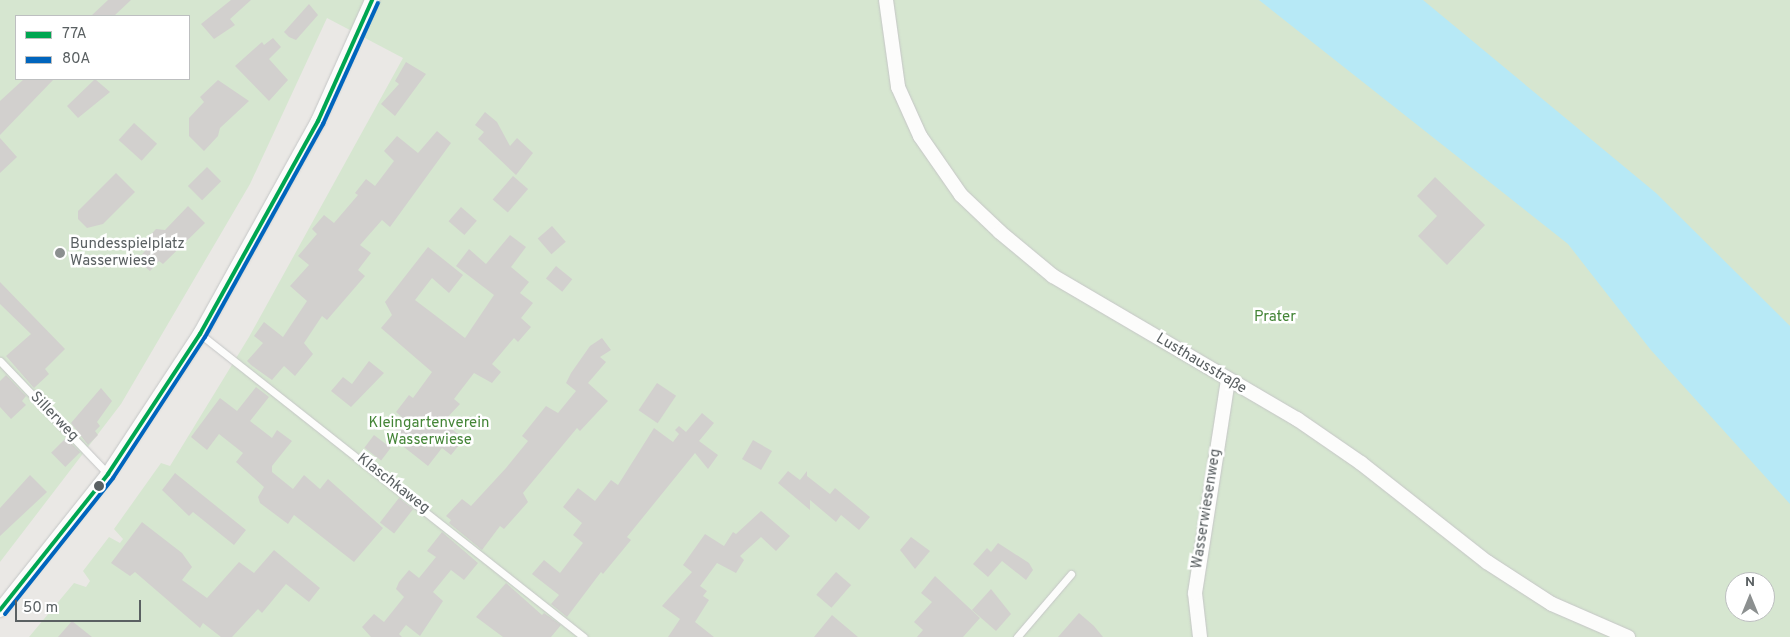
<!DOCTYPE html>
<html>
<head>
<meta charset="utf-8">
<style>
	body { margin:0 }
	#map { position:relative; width:1790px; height:637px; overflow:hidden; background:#eae8e5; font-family:Overpass,sans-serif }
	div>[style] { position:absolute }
	.green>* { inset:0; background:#d6e6d0 }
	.water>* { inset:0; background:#b7e9f6 }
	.building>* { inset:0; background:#d2d0ce; transform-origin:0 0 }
	.roads { filter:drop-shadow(0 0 1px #c5c6c6) drop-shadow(0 0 1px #c5c6c6) }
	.service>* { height:7px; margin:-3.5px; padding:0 3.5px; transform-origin:3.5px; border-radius:3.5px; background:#fcfcfb }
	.minor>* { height:14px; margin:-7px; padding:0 7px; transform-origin:7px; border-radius:7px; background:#fcfcfb }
	.bus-1>* { height:4px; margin:-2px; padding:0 2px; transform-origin:2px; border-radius:2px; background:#00a651 }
	.bus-2>* { height:4px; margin:-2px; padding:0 2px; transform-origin:2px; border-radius:2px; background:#0065bd }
	.dots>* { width:14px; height:14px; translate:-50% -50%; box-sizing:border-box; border:2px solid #fff; border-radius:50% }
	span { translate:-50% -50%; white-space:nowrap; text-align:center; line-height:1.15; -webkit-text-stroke:5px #fff; paint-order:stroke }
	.poi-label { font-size:15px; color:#5a6062 }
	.left { translate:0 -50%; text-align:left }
	.park-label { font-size:15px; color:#448537 }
	.street-label { font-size:15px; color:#5a6062 }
	.legend { position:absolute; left:15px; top:15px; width:175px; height:65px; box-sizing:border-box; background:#fff; border:1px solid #bdbfc0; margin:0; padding:6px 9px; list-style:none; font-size:15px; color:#5a6062 }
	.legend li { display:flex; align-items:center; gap:10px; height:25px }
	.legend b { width:25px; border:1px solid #bdbfc0 }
	.north { position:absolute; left:1725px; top:572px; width:50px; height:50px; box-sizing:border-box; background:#fff; border:1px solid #bdbfc0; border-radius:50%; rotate:0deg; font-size:14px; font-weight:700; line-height:20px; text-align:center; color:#5a6062 }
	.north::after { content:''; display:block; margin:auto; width:18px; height:22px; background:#8c9090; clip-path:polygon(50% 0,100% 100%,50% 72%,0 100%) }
	.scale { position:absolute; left:15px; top:600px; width:126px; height:22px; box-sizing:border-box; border:2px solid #5a6062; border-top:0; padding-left:6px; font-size:15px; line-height:18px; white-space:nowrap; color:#5a6062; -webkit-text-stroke:4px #fff; paint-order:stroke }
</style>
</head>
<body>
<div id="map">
	<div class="green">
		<i style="clip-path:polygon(evenodd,0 0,1790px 0,1790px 637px,29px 637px,74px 583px,86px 587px,90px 581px,83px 571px,109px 537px,120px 543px,123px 539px,114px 529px,161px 463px,170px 466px,249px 337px,403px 58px,327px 18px,250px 184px,121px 404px,0 562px,0 0,16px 16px,189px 16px,189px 79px,16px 79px,16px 16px,0 0,1735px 582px,1765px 582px,1765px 612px,1735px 612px,1735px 582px)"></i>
	</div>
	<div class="water">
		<i style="clip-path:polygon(1259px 0,1423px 0,1656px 193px,1790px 326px,1790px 504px,1650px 349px,1568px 244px)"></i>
	</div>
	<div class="building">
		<i style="clip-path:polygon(108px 0,131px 0,114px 16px,91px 16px)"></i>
		<i style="clip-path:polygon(231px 0,251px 0,230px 19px,235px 25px,214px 39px,201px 24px)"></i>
		<i style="clip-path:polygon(309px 4px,318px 15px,296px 40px,289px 37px,284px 32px)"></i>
		<i style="clip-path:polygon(273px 38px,281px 47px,269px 59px,288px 80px,269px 101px,235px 66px,262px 42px,264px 45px)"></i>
		<i style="clip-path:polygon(406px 62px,426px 74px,395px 116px,381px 104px,399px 84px,395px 81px)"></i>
		<i style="clip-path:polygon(24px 79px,54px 79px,0 135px,0 101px)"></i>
		<i style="clip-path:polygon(95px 79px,110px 92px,78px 118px,67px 106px)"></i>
		<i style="clip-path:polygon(218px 80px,249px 101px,220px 128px,218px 136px,204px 151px,189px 136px,189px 118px,204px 102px,200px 97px)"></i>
		<i style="clip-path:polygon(485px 112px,497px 122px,510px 146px,517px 138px,533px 153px,516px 175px,478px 139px,484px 132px,475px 125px)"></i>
		<i style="left:134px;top:123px;width:31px;height:23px;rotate:42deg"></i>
		<i style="clip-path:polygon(437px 131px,451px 143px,390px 227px,382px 220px,360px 245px,371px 253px,358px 270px,365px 276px,327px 320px,322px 316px,304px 343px,313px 354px,295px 376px,284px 366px,272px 380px,251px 365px,247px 361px,263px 343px,254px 336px,264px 322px,283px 337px,307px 301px,290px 286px,309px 265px,298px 256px,317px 234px,312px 229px,324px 215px,334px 223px,358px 195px,355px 193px,366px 179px,375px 186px,394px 161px,384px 151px,397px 136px,418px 153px)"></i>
		<i style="clip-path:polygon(0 138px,17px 157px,0 173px)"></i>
		<i style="left:207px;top:167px;width:20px;height:27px;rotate:45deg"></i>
		<i style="clip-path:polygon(116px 173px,135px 192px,103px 224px,87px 228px,78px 219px,78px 211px)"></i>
		<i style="left:513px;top:176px;width:20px;height:31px;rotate:41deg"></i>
		<i style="clip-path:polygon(1435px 177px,1485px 225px,1447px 265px,1418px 236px,1437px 216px,1417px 196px)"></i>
		<i style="clip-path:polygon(188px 206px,205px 223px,163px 264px,159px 261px,150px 271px,137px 260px,145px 251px,140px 246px,156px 229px,165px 230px)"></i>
		<i style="left:461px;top:207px;width:21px;height:19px;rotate:41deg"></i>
		<i style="left:552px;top:226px;width:21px;height:19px;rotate:49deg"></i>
		<i style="clip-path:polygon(510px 235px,526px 247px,511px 267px,529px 282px,520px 293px,533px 303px,521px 318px,531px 327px,518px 342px,514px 338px,492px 364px,501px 372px,492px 383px,474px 373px,454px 399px,460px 404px,443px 422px,464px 439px,451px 455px,442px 448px,428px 466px,390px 436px,404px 419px,396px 412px,409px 395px,413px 398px,432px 372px,381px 328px,392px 315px,385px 302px,428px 247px,463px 275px,449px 293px,432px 278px,415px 300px,465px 338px,494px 295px,456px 266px,469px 249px,486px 264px)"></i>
		<i style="left:556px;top:266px;width:21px;height:16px;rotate:39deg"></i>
		<i style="clip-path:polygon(0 282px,65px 349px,45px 369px,49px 374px,34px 388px,6px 356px,31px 334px,0 304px)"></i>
		<i style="clip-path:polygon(602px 338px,611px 350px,600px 357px,606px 362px,588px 383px,608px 401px,580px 431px,577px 428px,523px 493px,528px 502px,504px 529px,500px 526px,482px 550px,449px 523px,451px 520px,446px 516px,462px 499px,471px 506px,506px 468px,528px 441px,522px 436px,546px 406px,558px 413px,576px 391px,566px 383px,571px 373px,590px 346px)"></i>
		<i style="clip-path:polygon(369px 361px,384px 373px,351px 407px,331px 391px,343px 377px,352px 384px)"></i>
		<i style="clip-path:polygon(6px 375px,26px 396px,22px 401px,26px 405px,11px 419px,0 407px,0 381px)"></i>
		<i style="left:657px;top:383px;width:23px;height:33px;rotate:34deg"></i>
		<i style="clip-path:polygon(256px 387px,269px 397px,250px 421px,272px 438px,277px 430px,292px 441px,272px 466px,272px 472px,293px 489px,304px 475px,320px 489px,328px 479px,383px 528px,354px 562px,294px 515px,288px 524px,260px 503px,258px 497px,264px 487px,236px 462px,243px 453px,219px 434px,207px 450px,191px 437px,220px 398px,237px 411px)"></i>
		<i style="clip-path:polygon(101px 388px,112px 401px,97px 422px,100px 426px,95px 431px,98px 435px,88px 445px,71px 423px)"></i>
		<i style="clip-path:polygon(702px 413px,714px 423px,699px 441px,718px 455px,708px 469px,695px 453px,627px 537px,631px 540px,603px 574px,601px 572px,567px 617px,551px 604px,559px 595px,532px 574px,544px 560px,560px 573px,583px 543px,573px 535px,582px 523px,563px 507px,578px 488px,595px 501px,611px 480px,618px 485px,654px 428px,673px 442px,679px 434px,675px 430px,679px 426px,686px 432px)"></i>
		<i style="left:374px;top:435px;width:21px;height:16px;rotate:37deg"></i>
		<i style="left:66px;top:438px;width:20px;height:21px;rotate:45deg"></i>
		<i style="left:753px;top:440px;width:22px;height:22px;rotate:30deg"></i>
		<i style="clip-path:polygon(788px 471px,800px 480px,807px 471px,807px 476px,830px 494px,835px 488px,870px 517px,859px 530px,841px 515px,836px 522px,810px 500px,810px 510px,778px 483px)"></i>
		<i style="clip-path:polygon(175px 473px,246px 530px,234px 545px,193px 512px,189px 516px,162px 490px)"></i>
		<i style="clip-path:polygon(30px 475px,47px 492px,0 536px,0 508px)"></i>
		<i style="left:399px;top:498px;width:18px;height:31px;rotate:38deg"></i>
		<i style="clip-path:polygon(761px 511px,790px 536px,776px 551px,761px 537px,740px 556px,744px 560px,736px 573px,717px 563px,700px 586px,707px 591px,703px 596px,709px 600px,695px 622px,714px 637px,668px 637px,680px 619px,662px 606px,692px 572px,683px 565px,705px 534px,724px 546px,733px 532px,736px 534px)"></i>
		<i style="clip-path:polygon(142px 522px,182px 553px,192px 567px,182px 580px,207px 598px,239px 562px,254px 573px,274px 550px,320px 588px,309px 602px,286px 584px,262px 613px,258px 609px,232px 637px,221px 637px,203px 623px,200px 628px,135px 572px,130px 576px,111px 563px)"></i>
		<i style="clip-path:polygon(442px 532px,478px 563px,464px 580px,451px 570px,433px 592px,443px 601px,420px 636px,406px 625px,399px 634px,402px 637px,371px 637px,362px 627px,374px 614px,384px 622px,404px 597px,396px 589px,399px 582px,409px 570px,419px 578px,436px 557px,427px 551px)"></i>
		<i style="clip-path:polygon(911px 537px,930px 551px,915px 569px,900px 550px)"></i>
		<i style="clip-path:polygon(998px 543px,1029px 563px,1033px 570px,1026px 580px,1002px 561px,988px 577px,973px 564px,987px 548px,991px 552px)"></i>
		<i style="left:836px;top:572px;width:20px;height:30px;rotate:41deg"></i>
		<i style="clip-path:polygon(935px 576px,980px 618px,963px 637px,917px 637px,923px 630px,914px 622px,932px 602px,921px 593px)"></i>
		<i style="clip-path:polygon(506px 583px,542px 615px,544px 613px,561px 625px,551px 637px,503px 637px,476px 617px)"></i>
		<i style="clip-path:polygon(991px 589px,1011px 614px,996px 631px,972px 610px)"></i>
		<i style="clip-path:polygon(1079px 613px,1094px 626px,1103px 637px,1058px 637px)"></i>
		<i style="clip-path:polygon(832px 615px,839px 621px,858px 637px,814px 637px)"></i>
		<i style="clip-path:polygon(72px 621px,92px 637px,58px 637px)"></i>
	</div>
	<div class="roads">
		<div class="service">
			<i style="left:200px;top:334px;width:489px;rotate:38.3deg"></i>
			<i style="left:0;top:361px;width:156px;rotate:46.3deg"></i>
			<i style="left:1017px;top:637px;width:83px;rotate:-49.4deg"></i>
		</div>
		<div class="minor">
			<i style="left:886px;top:0;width:88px;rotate:82.1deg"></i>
			<i style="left:898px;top:87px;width:54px;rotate:65.8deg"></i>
			<i style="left:920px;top:136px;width:72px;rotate:55.2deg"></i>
			<i style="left:961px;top:195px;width:54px;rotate:43.5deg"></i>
			<i style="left:1000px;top:232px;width:69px;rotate:39.7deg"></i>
			<i style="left:1053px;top:276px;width:283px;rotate:30.4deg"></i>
			<i style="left:1297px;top:419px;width:78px;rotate:34.5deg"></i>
			<i style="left:1361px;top:463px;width:160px;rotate:38.2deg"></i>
			<i style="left:1487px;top:562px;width:77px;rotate:32.9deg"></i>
			<i style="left:1552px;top:604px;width:83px;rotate:23.5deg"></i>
			<i style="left:0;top:610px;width:174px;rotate:-51.5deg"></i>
			<i style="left:108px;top:474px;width:168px;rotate:-56.7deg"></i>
			<i style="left:200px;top:334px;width:244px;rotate:-61deg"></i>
			<i style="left:318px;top:121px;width:133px;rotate:-65.9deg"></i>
			<i style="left:1200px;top:637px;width:44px;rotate:-96.5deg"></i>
			<i style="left:1195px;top:593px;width:216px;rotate:-81.2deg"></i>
		</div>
	</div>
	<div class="bus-1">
		<i style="left:0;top:610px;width:174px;rotate:-51.5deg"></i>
		<i style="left:108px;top:474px;width:168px;rotate:-56.7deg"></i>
		<i style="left:200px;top:334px;width:244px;rotate:-61deg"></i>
		<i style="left:318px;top:121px;width:133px;rotate:-65.9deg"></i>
	</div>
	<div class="bus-2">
		<i style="left:5px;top:614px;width:174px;rotate:-51.5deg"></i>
		<i style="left:113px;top:478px;width:168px;rotate:-56.9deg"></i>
		<i style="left:205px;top:337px;width:244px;rotate:-61deg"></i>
		<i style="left:323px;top:124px;width:133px;rotate:-65.6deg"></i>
	</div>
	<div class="dots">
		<i style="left:60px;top:253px;background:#8c9090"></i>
		<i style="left:99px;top:486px;background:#5a6062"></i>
	</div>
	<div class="poi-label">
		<span class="left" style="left:70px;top:253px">Bundesspielplatz<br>Wasserwiese</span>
	</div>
	<div class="park-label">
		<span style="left:1275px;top:318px">Prater</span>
		<span style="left:429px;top:432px">Kleingartenverein<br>Wasserwiese</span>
	</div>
	<div class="street-label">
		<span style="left:1201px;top:364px;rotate:31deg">Lusthausstraße</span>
		<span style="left:54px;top:417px;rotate:46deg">Sillerweg</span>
		<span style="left:393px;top:484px;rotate:38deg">Klaschkaweg</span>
		<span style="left:1207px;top:509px;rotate:-81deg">Wasserwiesenweg</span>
	</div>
	<ul class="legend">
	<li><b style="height:6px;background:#00a651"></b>77A</li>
	<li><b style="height:6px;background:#0065bd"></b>80A</li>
	</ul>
	<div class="north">N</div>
	<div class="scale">50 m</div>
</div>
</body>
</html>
